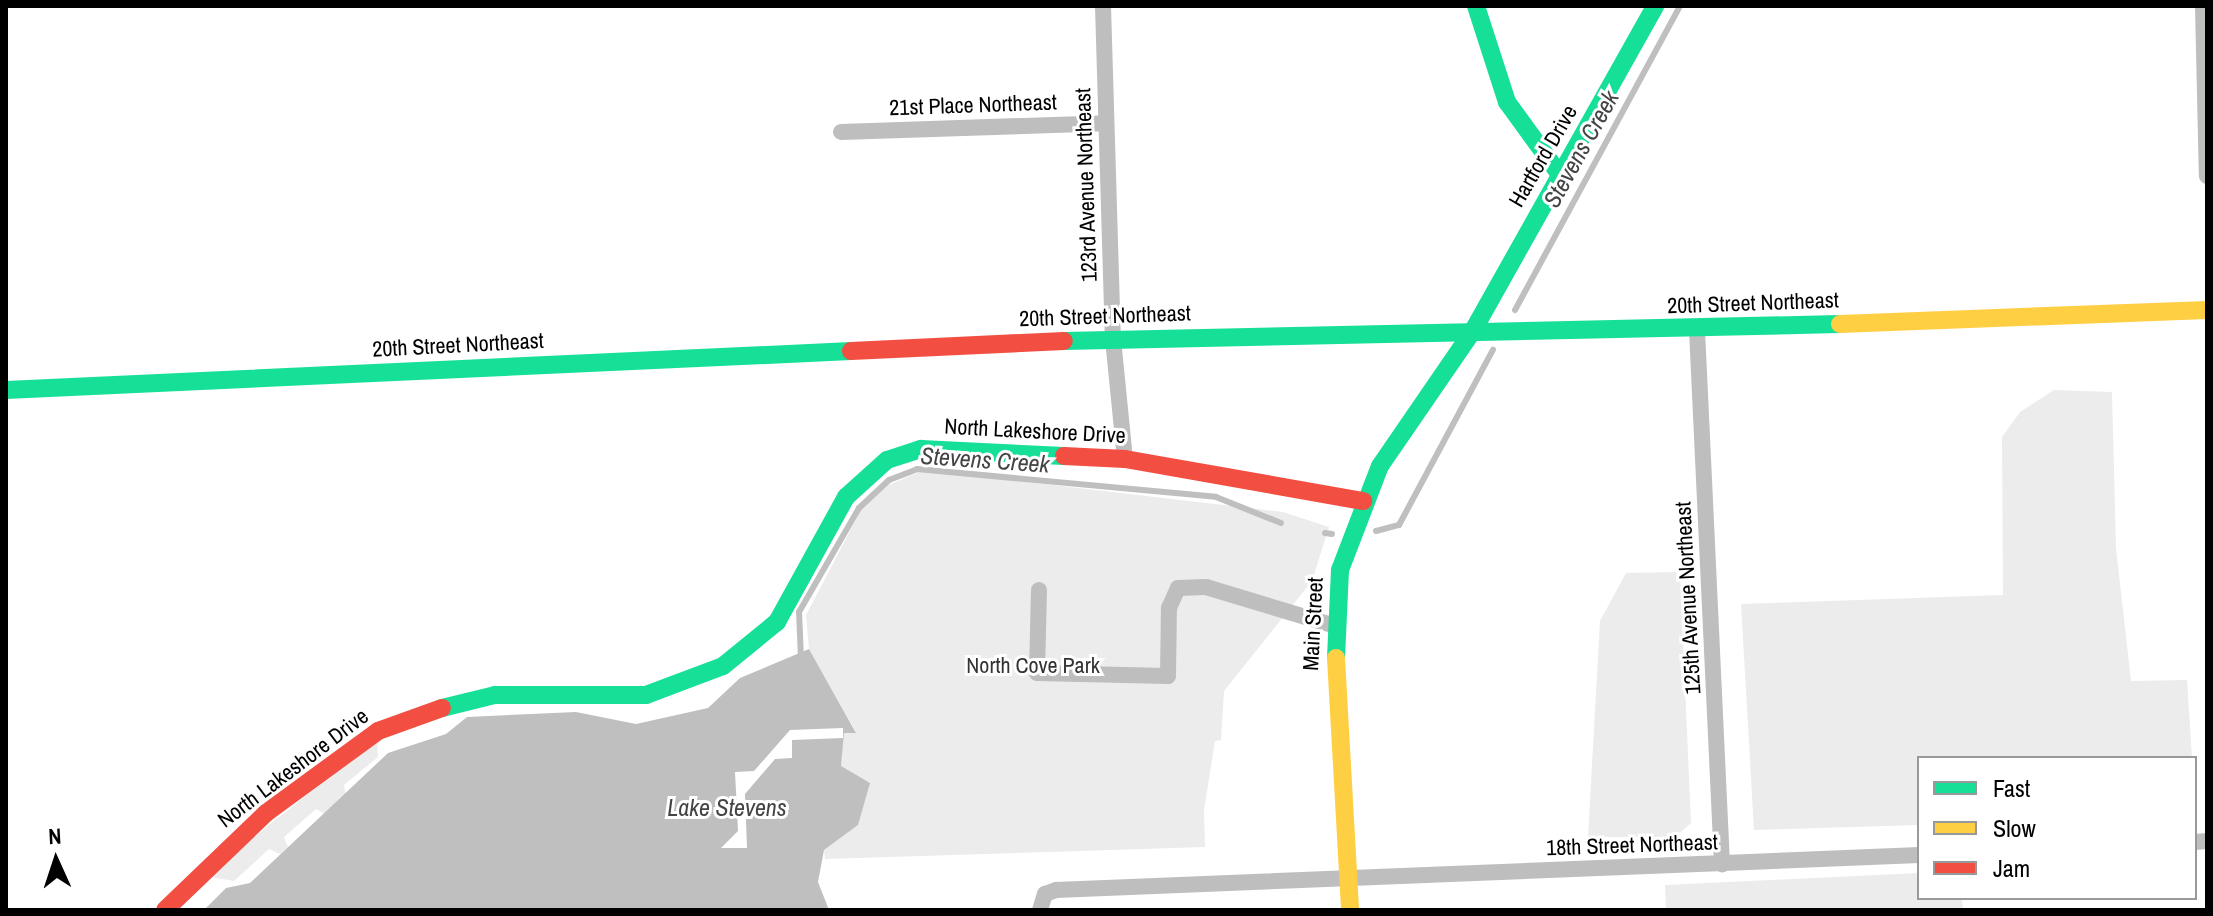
<!DOCTYPE html>
<html>
<head>
<meta charset="utf-8">
<style>
	body { margin:0 }
	#map { position:relative; width:2213px; height:916px; overflow:hidden; background:#fff; font-family:"Archivo Narrow",sans-serif }
	div>[style] { position:absolute }
	.green>* { inset:0; background:#ececec }
	.water>* { inset:0; background:#bfbfbf }
	.pier>* { inset:0; background:#fff }
	.stream>* { height:6px; margin:-3px; padding:0 3px; transform-origin:3px; border-radius:3px; background:#bfbfbf }
	.street>* { height:16px; margin:-8px; padding:0 8px; transform-origin:8px; border-radius:8px; background:#bebebe }
	.fast>* { height:18px; margin:-9px; padding:0 9px; transform-origin:9px; border-radius:9px; background:#16e098 }
	.slow>* { height:18px; margin:-9px; padding:0 9px; transform-origin:9px; border-radius:9px; background:#ffcf43 }
	.jam>* { height:18px; margin:-9px; padding:0 9px; transform-origin:9px; border-radius:9px; background:#f24e42 }
	span { translate:-50% -50%; white-space:nowrap; text-align:center; line-height:1.15; -webkit-text-stroke:6px #fff; paint-order:stroke }
	.street-label { font-size:22px; color:#000 }
	.park-label { font-size:22px; color:#333 }
	.water-label { font-size:24px; color:#444; font-style:italic }
	.frame { position:absolute; inset:0; border:8px solid #000; pointer-events:none }
	.legend { position:absolute; left:1917px; top:756px; width:280px; height:144px; box-sizing:border-box; background:#fff; border:2px solid #999; margin:0; padding:10px 14px; list-style:none; font-size:24px; color:#000 }
	.legend li { display:flex; align-items:center; gap:16px; height:40px }
	.legend b { width:40px; border:2px solid #999 }
	.north { position:absolute; left:16px; top:820px; width:80px; height:80px; -webkit-text-stroke:6px #fff; paint-order:stroke; rotate:357deg; font-size:22px; font-weight:700; line-height:32px; text-align:center; color:#000 }
	.north::after { content:''; display:block; margin:auto; width:28px; height:36px; background:#000; clip-path:polygon(50% 0,100% 100%,50% 72%,0 100%) }
</style>
</head>
<body>
<div id="map">
	<div class="green">
		<i style="clip-path:polygon(2054px 390px,2112px 392px,2116px 548px,2131px 681px,2187px 680px,2192px 758px,1919px 758px,1919px 825px,1754px 830px,1741px 604px,2003px 595px,2002px 437px,2020px 412px)"></i>
		<i style="clip-path:polygon(924px 470px,1283px 512px,1329px 527px,1312px 581px,1224px 691px,1221px 740px,1215px 741px,1204px 810px,1205px 847px,825px 859px,824px 850px,858px 825px,841px 766px,843px 733px,856px 732px,809px 649px,806px 615px,870px 493px)"></i>
		<i style="clip-path:polygon(1680px 572px,1691px 823px,1675px 837px,1588px 837px,1600px 621px,1626px 573px)"></i>
		<i style="clip-path:polygon(377px 739px,378px 757px,344px 785px,346px 796px,325px 814px,316px 809px,284px 837px,288px 847px,280px 854px,269px 849px,234px 881px,205px 876px)"></i>
		<i style="clip-path:polygon(1919px 873px,1919px 898px,1962px 898px,1963px 910px,1666px 910px,1665px 885px)"></i>
	</div>
	<div class="water">
		<i style="clip-path:polygon(809px 649px,856px 733px,844px 733px,841px 766px,870px 783px,858px 825px,824px 850px,818px 882px,829px 910px,204px 910px,226px 888px,250px 883px,388px 753px,446px 734px,467px 717px,576px 712px,636px 724px,708px 708px,740px 678px)"></i>
	</div>
	<div class="pier">
		<i style="clip-path:polygon(843px 728px,843px 738px,792px 740px,792px 758px,775px 759px,745px 794px,747px 848px,721px 848px,738px 831px,735px 772px,754px 771px,790px 730px)"></i>
	</div>
	<div class="stream">
		<i style="left:1515px;top:310px;width:346px;rotate:-61.5deg"></i>
		<i style="left:1376px;top:531px;width:24px;rotate:-15deg"></i>
		<i style="left:1399px;top:525px;width:199px;rotate:-61.8deg"></i>
		<i style="left:1325px;top:533px;width:7px;rotate:8deg"></i>
		<i style="left:801px;top:659px;width:47px;rotate:-92.4deg"></i>
		<i style="left:799px;top:612px;width:120px;rotate:-60deg"></i>
		<i style="left:859px;top:508px;width:41px;rotate:-43deg"></i>
		<i style="left:889px;top:480px;width:30px;rotate:-21deg"></i>
		<i style="left:917px;top:469px;width:300px;rotate:5.3deg"></i>
		<i style="left:1216px;top:497px;width:70px;rotate:21.8deg"></i>
	</div>
	<div class="street">
		<i style="left:1103px;top:6px;width:333px;rotate:88.3deg"></i>
		<i style="left:1113px;top:339px;width:121px;rotate:84.3deg"></i>
		<i style="left:2203px;top:6px;width:170px;rotate:88.7deg"></i>
		<i style="left:841px;top:132px;width:265px;rotate:-1.9deg"></i>
		<i style="left:1697px;top:330px;width:535px;rotate:87.32deg"></i>
		<i style="left:1039px;top:590px;width:83px;rotate:91.4deg"></i>
		<i style="left:1037px;top:673px;width:131px;rotate:1.3deg"></i>
		<i style="left:1168px;top:676px;width:68px;rotate:-89.2deg"></i>
		<i style="left:1169px;top:608px;width:22px;rotate:-66deg"></i>
		<i style="left:1178px;top:588px;width:28px;rotate:-2deg"></i>
		<i style="left:1206px;top:587px;width:132px;rotate:16.8deg"></i>
		<i style="left:2195px;top:842px;width:12px;rotate:-5deg"></i>
		<i style="left:1040px;top:910px;width:17px;rotate:-73deg"></i>
		<i style="left:1045px;top:894px;width:12px;rotate:-20deg"></i>
		<i style="left:1056px;top:890px;width:864px;rotate:-2.32deg"></i>
	</div>
	<div class="fast">
		<i style="left:1476px;top:6px;width:101px;rotate:72.1deg"></i>
		<i style="left:1507px;top:102px;width:90px;rotate:54deg"></i>
		<i style="left:1064px;top:341px;width:776px;rotate:-1.25deg"></i>
		<i style="left:6px;top:390px;width:846px;rotate:-2.64deg"></i>
		<i style="left:1336px;top:658px;width:88px;rotate:-87.4deg"></i>
		<i style="left:1340px;top:570px;width:111px;rotate:-69deg"></i>
		<i style="left:1380px;top:466px;width:166px;rotate:-55.5deg"></i>
		<i style="left:1474px;top:329px;width:370px;rotate:-60.7deg"></i>
		<i style="left:442px;top:708px;width:55px;rotate:-13.8deg"></i>
		<i style="left:495px;top:695px;width:151px"></i>
		<i style="left:646px;top:695px;width:82px;rotate:-20.6deg"></i>
		<i style="left:723px;top:666px;width:70px;rotate:-39.2deg"></i>
		<i style="left:777px;top:622px;width:143px;rotate:-61.1deg"></i>
		<i style="left:846px;top:497px;width:55px;rotate:-42.1deg"></i>
		<i style="left:887px;top:460px;width:36px;rotate:-18deg"></i>
		<i style="left:921px;top:449px;width:143px;rotate:2.8deg"></i>
	</div>
	<div class="slow">
		<i style="left:1840px;top:324px;width:367px;rotate:-2.2deg"></i>
		<i style="left:1336px;top:658px;width:252px;rotate:86.8deg"></i>
	</div>
	<div class="jam">
		<i style="left:851px;top:351px;width:213px;rotate:-2.7deg"></i>
		<i style="left:1064px;top:456px;width:61px;rotate:2.8deg"></i>
		<i style="left:1125px;top:459px;width:242px;rotate:10deg"></i>
		<i style="left:165px;top:910px;width:140px;rotate:-43.8deg"></i>
		<i style="left:266px;top:813px;width:139px;rotate:-36.2deg"></i>
		<i style="left:378px;top:731px;width:68px;rotate:-19.8deg"></i>
	</div>
	<div class="street-label">
		<span style="left:973px;top:105px;rotate:-2deg">21st Place Northeast</span>
		<span style="left:1543px;top:156px;rotate:-60deg">Hartford Drive</span>
		<span style="left:1086px;top:185px;rotate:-92deg">123rd Avenue Northeast</span>
		<span style="left:1753px;top:303px;rotate:-2deg">20th Street Northeast</span>
		<span style="left:1105px;top:316px;rotate:-2deg">20th Street Northeast</span>
		<span style="left:458px;top:345px;rotate:-3deg">20th Street Northeast</span>
		<span style="left:1035px;top:431px;rotate:3deg">North Lakeshore Drive</span>
		<span style="left:1688px;top:598px;rotate:-93deg">125th Avenue Northeast</span>
		<span style="left:1313px;top:624px;rotate:-87deg">Main Street</span>
		<span style="left:293px;top:768px;rotate:-37deg">North Lakeshore Drive</span>
		<span style="left:1632px;top:845px;rotate:-2deg">18th Street Northeast</span>
	</div>
	<div class="park-label">
		<span style="left:1033px;top:666px">North Cove Park</span>
	</div>
	<div class="water-label">
		<span style="left:1581px;top:149px;rotate:-61deg">Stevens Creek</span>
		<span style="left:985px;top:460px;rotate:4deg">Stevens Creek</span>
		<span style="left:727px;top:808px">Lake Stevens</span>
	</div>
	<div class="frame"></div>
	<ul class="legend">
	<li><b style="height:10px;background:#16e098"></b>Fast</li>
	<li><b style="height:10px;background:#ffcf43"></b>Slow</li>
	<li><b style="height:10px;background:#f24e42"></b>Jam</li>
	</ul>
	<div class="north">N</div>
</div>
</body>
</html>
